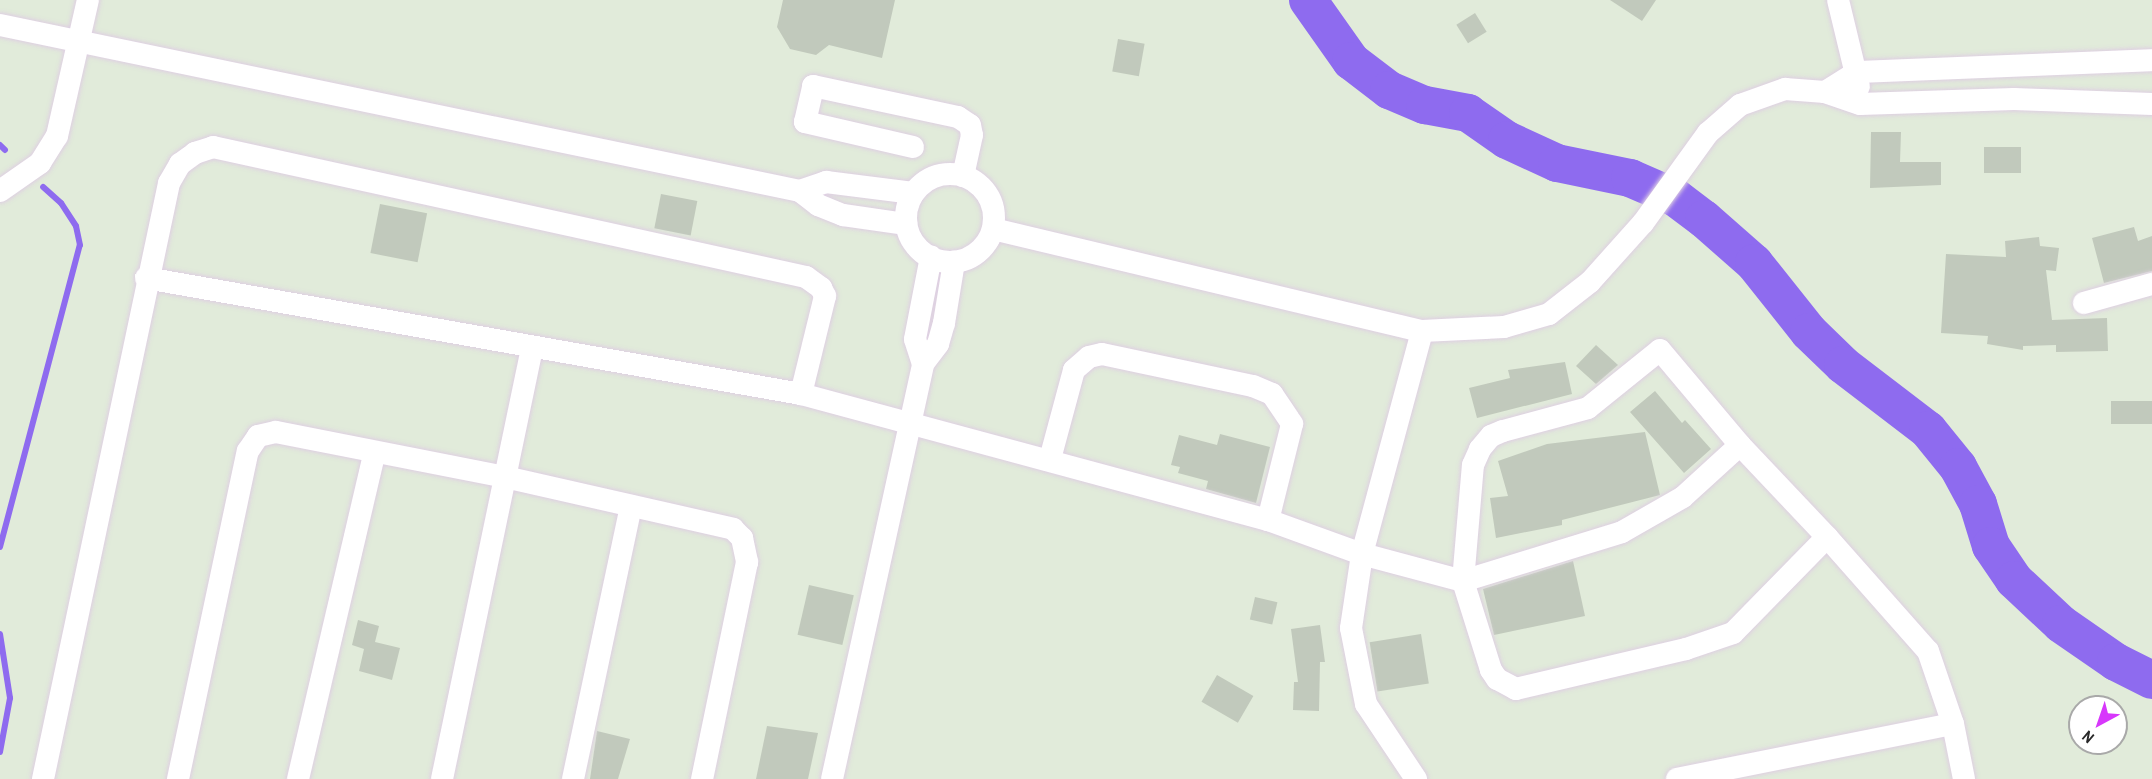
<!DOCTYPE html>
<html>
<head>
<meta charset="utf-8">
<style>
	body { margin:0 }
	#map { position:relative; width:2152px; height:779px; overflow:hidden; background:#e1ebda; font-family:"Archivo Narrow",sans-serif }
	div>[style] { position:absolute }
	.stream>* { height:6px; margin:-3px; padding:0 3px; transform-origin:3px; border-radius:3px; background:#8e6bef }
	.river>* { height:38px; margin:-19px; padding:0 19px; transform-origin:19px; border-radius:19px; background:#8e6bef }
	.building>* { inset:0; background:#c1c9bc; transform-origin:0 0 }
	.roads { filter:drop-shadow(0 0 2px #decfe2) drop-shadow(0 0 2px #decfe2) }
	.minor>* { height:22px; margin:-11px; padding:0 11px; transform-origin:11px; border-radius:11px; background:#fff }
	.minor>.ring { margin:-11px; padding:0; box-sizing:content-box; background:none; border:22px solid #fff; border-radius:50% }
	span { translate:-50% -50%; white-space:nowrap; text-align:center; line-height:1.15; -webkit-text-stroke:5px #fff; paint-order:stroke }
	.north { position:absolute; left:2068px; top:695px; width:60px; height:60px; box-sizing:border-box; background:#fff; border:2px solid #a9a9a9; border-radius:50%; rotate:220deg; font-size:16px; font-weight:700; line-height:24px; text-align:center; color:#282828 }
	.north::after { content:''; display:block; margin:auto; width:21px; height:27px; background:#d737fb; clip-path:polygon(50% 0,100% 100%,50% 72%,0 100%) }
</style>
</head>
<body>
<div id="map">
	<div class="stream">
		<i style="left:0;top:145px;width:7px;rotate:45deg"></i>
		<i style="left:0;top:547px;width:312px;rotate:-75.2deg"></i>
		<i style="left:80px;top:245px;width:19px;rotate:-102deg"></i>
		<i style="left:76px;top:226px;width:27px;rotate:-123deg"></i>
		<i style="left:61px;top:203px;width:24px;rotate:-138deg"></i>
		<i style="left:0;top:634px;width:65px;rotate:81.1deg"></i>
		<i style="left:10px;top:698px;width:55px;rotate:100.5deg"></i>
	</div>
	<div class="river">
		<i style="left:1308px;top:0;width:75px;rotate:54.8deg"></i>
		<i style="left:1351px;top:61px;width:48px;rotate:37.3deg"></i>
		<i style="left:1389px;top:90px;width:39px;rotate:23deg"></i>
		<i style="left:1425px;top:105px;width:44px;rotate:10.5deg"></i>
		<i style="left:1468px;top:113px;width:47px;rotate:34.7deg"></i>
		<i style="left:1507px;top:140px;width:55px;rotate:24.7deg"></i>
		<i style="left:1557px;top:163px;width:75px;rotate:11.6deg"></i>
		<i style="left:1630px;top:178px;width:50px;rotate:23.5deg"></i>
		<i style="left:1676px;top:198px;width:35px;rotate:37deg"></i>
		<i style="left:1704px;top:219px;width:67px;rotate:41.3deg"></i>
		<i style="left:1754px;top:263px;width:88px;rotate:51.4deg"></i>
		<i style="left:1809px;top:332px;width:47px;rotate:44.1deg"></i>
		<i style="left:1843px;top:365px;width:107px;rotate:37.4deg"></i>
		<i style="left:1928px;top:430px;width:48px;rotate:51deg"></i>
		<i style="left:1958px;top:467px;width:42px;rotate:61.6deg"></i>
		<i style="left:1978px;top:504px;width:44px;rotate:72.8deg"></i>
		<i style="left:1991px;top:546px;width:41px;rotate:55.9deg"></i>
		<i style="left:2014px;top:580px;width:64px;rotate:43.1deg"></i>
		<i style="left:2061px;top:624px;width:67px;rotate:34.6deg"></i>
		<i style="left:2116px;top:662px;width:40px;rotate:26.6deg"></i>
	</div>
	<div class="building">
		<i style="clip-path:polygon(783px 0,895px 0,882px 58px,829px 45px,816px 55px,790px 49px,777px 27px)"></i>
		<i style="clip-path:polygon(1610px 0,1656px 0,1642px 21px)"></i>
		<i style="left:1475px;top:13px;width:22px;height:22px;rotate:58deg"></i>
		<i style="left:1118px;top:39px;width:27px;height:33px;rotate:10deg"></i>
		<i style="clip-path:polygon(1871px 132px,1901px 132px,1900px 162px,1941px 162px,1941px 185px,1870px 188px)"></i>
		<i style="left:1984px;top:147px;width:37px;height:26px"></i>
		<i style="left:661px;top:194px;width:37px;height:35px;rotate:11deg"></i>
		<i style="left:380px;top:204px;width:48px;height:50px;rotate:11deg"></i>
		<i style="clip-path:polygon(2134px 227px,2138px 241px,2152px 236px,2152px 271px,2104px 283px,2092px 238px)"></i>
		<i style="clip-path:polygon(2039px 237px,2040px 246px,2059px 248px,2056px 271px,2046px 270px,2052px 320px,2107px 318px,2108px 351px,2056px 352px,2056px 345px,2023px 346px,2023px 350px,1987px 344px,1988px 336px,1941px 333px,1946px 254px,2006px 257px,2005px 241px)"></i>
		<i style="clip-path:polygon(1596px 345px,1618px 365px,1596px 384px,1576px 366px)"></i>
		<i style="clip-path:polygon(1565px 362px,1572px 394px,1477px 418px,1469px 388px,1510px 378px,1508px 370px)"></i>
		<i style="clip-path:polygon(1655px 391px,1682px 423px,1685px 420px,1711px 449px,1684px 473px,1630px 412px)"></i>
		<i style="left:2152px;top:401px;width:23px;height:41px;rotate:90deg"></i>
		<i style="clip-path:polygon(1645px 432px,1660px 495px,1562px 520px,1562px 525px,1496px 538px,1490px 498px,1508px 496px,1498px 461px,1547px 444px)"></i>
		<i style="clip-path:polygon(1220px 434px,1270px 447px,1256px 503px,1206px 489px,1208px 481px,1178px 473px,1180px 467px,1171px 465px,1179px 435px,1217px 445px)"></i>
		<i style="clip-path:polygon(1573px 561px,1585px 616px,1494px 635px,1483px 589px)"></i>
		<i style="left:809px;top:585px;width:46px;height:51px;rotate:13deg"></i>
		<i style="left:1255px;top:597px;width:23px;height:23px;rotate:13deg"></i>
		<i style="clip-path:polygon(358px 620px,379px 626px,375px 642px,400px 648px,392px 680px,359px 671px,364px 649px,352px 645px)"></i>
		<i style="clip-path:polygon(1320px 625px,1325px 662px,1320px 662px,1319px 711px,1293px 710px,1294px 682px,1298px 682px,1291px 629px)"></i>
		<i style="left:1421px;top:634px;width:50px;height:52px;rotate:81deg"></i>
		<i style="left:1217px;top:675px;width:42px;height:31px;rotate:30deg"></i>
		<i style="clip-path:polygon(767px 726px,818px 733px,808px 779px,756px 779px)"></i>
		<i style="clip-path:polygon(597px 731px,630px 739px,618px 779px,590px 779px)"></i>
	</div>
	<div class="roads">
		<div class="minor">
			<i style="left:1838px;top:0;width:89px;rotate:76.4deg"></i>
			<i style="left:0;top:25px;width:817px;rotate:11.72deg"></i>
			<i style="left:800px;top:191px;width:23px;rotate:38deg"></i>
			<i style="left:818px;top:205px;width:27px;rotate:22deg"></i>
			<i style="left:843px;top:215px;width:64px;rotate:8.1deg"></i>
			<i style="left:1825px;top:92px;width:38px;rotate:-32deg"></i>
			<i style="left:1857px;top:72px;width:295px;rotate:-2.3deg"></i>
			<i style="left:913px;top:147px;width:111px;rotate:-167deg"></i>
			<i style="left:805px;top:122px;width:37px;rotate:-77deg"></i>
			<i style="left:813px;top:86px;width:148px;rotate:12.1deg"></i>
			<i style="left:958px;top:117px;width:14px;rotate:34deg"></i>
			<i style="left:970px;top:125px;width:10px;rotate:79deg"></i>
			<i style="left:972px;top:135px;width:42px;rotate:102.4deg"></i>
			<i class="ring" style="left:906px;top:174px;width:66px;height:66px"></i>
			<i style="left:0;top:191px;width:49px;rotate:-35deg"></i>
			<i style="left:40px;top:163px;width:32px;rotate:-58deg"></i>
			<i style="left:57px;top:136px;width:139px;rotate:-77.2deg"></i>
			<i style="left:800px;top:191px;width:28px;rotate:-19deg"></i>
			<i style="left:826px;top:182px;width:88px;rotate:7.2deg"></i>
			<i style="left:993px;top:229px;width:441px;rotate:13.4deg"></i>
			<i style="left:1422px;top:331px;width:82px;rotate:-2.8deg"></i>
			<i style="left:1504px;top:327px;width:47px;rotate:-16.1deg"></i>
			<i style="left:1549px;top:314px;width:52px;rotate:-38deg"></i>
			<i style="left:1590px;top:282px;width:79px;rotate:-48.1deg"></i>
			<i style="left:1643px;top:223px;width:111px;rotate:-54.2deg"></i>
			<i style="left:1708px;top:133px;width:43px;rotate:-41.2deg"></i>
			<i style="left:1740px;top:105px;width:48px;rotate:-19.6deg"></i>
			<i style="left:1785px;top:89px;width:40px;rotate:4.3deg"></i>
			<i style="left:1825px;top:92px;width:37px;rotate:19deg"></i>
			<i style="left:1860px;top:104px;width:154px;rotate:-1.9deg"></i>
			<i style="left:2014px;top:99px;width:138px;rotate:2.1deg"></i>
			<i style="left:146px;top:278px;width:665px;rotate:10.04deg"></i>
			<i style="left:801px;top:394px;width:484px;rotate:15.1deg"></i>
			<i style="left:1268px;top:520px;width:100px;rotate:19.9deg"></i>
			<i style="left:1362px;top:554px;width:105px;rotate:15deg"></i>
			<i style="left:1463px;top:581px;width:166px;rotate:-17.1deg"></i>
			<i style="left:1622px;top:532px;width:70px;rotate:-29.8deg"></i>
			<i style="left:1683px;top:497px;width:77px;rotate:-42.4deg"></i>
			<i style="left:2084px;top:303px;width:71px;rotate:-15.6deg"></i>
			<i style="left:923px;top:364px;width:26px;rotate:-108deg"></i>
			<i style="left:915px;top:339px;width:84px;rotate:-79deg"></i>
			<i style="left:1050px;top:459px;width:92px;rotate:-74.9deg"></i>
			<i style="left:1074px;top:370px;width:20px;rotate:-41deg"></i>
			<i style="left:1089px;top:357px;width:13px;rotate:-13deg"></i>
			<i style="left:1102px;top:354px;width:154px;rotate:12deg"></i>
			<i style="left:1253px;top:386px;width:21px;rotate:23deg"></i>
			<i style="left:1272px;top:394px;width:36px;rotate:56deg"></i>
			<i style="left:1292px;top:424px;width:99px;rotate:104deg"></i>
			<i style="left:1827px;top:537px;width:134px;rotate:134.4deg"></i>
			<i style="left:1733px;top:633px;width:50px;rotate:161.2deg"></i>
			<i style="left:1686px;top:649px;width:175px;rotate:166.8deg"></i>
			<i style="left:1516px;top:689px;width:21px;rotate:-152deg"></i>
			<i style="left:1497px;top:679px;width:11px;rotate:-124deg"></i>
			<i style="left:1491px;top:670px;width:93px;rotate:-107.5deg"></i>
			<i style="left:1463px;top:581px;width:116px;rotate:-85.1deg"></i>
			<i style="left:1473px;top:465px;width:17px;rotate:-66deg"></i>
			<i style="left:1480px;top:449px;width:17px;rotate:-50deg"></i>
			<i style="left:1491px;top:436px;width:13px;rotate:-23deg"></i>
			<i style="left:1503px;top:431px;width:88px;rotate:-15.1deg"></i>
			<i style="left:1588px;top:408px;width:92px;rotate:-38.9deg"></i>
			<i style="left:1660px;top:350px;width:124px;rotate:49.9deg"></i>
			<i style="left:1740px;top:445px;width:127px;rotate:46.6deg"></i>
			<i style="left:1827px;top:537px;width:152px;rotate:48.5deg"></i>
			<i style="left:1928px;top:651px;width:77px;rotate:71.1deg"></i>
			<i style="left:1953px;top:724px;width:56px;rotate:78.7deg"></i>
			<i style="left:43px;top:779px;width:609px;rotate:-78.06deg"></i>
			<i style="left:169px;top:183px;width:22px;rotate:-60deg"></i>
			<i style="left:180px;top:164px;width:19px;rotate:-36deg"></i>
			<i style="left:195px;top:153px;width:19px;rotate:-18deg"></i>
			<i style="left:213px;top:147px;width:607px;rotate:12.37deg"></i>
			<i style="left:806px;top:277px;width:19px;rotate:36deg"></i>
			<i style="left:821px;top:288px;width:9px;rotate:63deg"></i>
			<i style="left:825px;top:296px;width:101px;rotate:103.8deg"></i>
			<i style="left:178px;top:779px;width:335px;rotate:-78deg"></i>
			<i style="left:248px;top:451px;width:18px;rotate:-56deg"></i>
			<i style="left:258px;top:436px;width:18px;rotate:-13deg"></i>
			<i style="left:276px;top:432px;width:233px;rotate:11.1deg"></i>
			<i style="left:505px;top:477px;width:234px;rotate:12.8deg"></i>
			<i style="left:733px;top:529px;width:13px;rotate:45deg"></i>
			<i style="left:742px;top:538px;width:25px;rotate:78deg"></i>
			<i style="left:747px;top:562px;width:222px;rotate:101.7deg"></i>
			<i style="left:298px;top:779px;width:334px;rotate:-76.8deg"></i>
			<i style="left:442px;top:779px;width:440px;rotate:-78.2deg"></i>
			<i style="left:573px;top:779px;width:279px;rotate:-78deg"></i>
			<i style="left:832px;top:779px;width:425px;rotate:-77.6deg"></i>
			<i style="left:923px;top:364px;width:25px;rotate:-53deg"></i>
			<i style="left:938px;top:344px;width:22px;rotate:-74deg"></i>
			<i style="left:944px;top:323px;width:62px;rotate:-80.7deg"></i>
			<i style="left:1416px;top:779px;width:90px;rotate:-123.7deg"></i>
			<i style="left:1366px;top:704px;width:77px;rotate:-101.2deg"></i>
			<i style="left:1351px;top:628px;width:75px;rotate:-81.5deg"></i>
			<i style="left:1362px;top:554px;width:231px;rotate:-74.9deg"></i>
			<i style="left:1677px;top:779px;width:281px;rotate:-11.3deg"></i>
		</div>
	</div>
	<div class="north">N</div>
</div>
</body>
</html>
